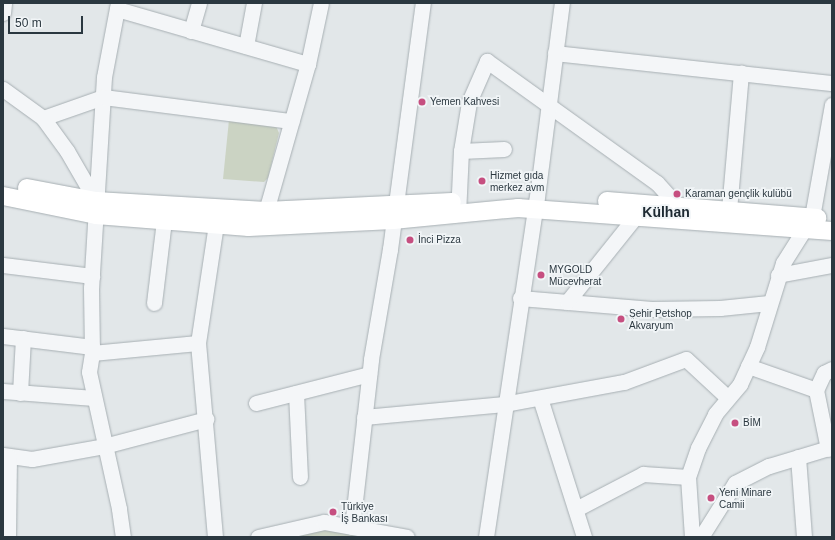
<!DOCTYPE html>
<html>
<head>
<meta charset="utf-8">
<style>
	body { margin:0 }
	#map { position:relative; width:835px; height:540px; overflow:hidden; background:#e2e7e9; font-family:Helvetica,sans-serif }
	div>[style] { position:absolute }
	.green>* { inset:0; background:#cbd3c3 }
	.roads { filter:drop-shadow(0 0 1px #a7afb3) drop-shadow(0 0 1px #a7afb3) }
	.minor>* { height:15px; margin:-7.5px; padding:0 7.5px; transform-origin:7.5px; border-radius:7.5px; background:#f4f6f8 }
	.major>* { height:18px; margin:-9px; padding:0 9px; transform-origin:9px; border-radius:9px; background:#fff }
	.dots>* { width:11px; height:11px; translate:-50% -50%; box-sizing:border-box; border:2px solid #f1f5f7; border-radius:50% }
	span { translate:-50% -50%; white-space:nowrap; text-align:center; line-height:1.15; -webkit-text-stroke:3.5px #f1f5f7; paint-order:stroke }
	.poi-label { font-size:10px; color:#2b3840 }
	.left { translate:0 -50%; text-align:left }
	.district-label { font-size:14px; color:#1d2931; font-weight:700 }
	.frame { position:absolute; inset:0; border:4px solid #2b3840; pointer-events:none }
	.scale { position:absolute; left:8px; top:16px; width:75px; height:18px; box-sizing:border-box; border:2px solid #2b3840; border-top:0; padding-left:5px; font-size:12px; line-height:14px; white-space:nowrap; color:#2b3840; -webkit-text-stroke:3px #f1f5f7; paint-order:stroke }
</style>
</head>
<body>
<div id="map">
	<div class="green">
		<i style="clip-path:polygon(229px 120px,276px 126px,279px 133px,268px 178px,264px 182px,223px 179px)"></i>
		<i style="clip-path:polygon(324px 525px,358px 531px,362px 537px,270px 537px)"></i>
	</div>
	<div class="roads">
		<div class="minor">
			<i style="left:118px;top:3px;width:75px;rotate:100.7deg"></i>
			<i style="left:104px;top:77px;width:211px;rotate:93.5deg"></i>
			<i style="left:91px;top:288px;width:65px;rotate:89.1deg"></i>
			<i style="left:92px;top:353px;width:19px;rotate:99deg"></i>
			<i style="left:89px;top:372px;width:140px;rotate:77.6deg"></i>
			<i style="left:119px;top:509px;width:28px;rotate:82deg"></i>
			<i style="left:117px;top:9px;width:199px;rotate:16.1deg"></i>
			<i style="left:3px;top:13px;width:10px;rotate:-84deg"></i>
			<i style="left:191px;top:31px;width:29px;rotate:-74deg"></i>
			<i style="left:246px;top:46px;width:44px;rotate:-79.5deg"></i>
			<i style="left:555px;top:53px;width:279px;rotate:6.2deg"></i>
			<i style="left:3px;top:89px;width:49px;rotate:35.9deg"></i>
			<i style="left:43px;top:118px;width:41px;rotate:54deg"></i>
			<i style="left:67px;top:151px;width:58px;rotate:59.9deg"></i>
			<i style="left:43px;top:118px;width:64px;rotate:-19.3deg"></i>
			<i style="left:103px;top:97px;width:190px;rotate:7.3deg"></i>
			<i style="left:461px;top:151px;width:43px;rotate:-2.7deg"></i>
			<i style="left:729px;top:210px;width:138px;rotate:-85deg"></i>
			<i style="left:266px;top:211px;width:153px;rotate:-74.1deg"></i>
			<i style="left:308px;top:64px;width:62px;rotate:-78deg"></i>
			<i style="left:458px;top:214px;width:63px;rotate:-87.3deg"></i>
			<i style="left:461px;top:151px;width:50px;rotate:-80.7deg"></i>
			<i style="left:469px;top:102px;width:45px;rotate:-66.3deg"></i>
			<i style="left:487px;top:61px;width:209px;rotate:35.7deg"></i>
			<i style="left:657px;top:183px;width:31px;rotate:48deg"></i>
			<i style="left:3px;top:265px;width:90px;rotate:7deg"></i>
			<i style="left:778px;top:275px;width:55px;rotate:-10.5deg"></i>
			<i style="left:520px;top:298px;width:132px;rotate:4.8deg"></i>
			<i style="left:652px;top:309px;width:68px;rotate:-0.8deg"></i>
			<i style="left:720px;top:308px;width:49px;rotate:-5.8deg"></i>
			<i style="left:567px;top:302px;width:110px;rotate:-51.3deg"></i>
			<i style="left:154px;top:303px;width:84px;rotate:-83.1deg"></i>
			<i style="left:3px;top:336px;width:90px;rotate:7deg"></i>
			<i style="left:92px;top:353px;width:106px;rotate:-5.4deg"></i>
			<i style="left:748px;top:366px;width:72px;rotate:19.4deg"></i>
			<i style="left:816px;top:390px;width:60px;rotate:78.5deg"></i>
			<i style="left:816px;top:390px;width:19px;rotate:-65deg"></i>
			<i style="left:824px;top:373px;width:9px;rotate:-27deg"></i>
			<i style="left:3px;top:391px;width:91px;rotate:4.4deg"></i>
			<i style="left:20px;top:393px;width:55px;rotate:-86.9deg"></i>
			<i style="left:296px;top:393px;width:84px;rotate:87.3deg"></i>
			<i style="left:540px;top:398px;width:146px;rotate:72.4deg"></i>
			<i style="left:256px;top:403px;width:117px;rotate:-14.4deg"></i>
			<i style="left:364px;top:417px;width:141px;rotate:-5.3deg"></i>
			<i style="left:504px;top:404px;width:122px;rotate:-10.4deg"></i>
			<i style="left:624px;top:382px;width:66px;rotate:-20.4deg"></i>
			<i style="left:686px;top:359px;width:57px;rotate:42.9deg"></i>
			<i style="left:3px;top:455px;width:29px;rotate:8deg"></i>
			<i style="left:32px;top:459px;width:73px;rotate:-10.2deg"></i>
			<i style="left:104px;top:446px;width:106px;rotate:-14.8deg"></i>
			<i style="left:798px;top:457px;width:80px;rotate:85.7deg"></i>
			<i style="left:576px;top:509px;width:76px;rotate:-27.6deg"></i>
			<i style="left:643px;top:474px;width:45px;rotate:3.8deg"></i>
			<i style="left:352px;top:527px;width:169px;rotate:-83.5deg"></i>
			<i style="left:371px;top:359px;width:112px;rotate:-80.2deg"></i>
			<i style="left:390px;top:249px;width:248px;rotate:-82.4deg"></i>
			<i style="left:8px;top:537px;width:80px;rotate:-89.3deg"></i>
			<i style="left:215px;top:537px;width:195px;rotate:-95deg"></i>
			<i style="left:198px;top:343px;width:120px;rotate:-81.4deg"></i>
			<i style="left:258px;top:537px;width:68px;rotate:-12.8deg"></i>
			<i style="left:324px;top:522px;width:84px;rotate:10.2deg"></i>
			<i style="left:486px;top:537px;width:344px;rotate:-81.5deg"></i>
			<i style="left:537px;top:197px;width:196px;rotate:-82.7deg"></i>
			<i style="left:692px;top:537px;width:60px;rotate:-93.8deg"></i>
			<i style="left:688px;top:477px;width:31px;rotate:-71deg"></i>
			<i style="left:698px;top:448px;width:38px;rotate:-63deg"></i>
			<i style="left:715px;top:414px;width:39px;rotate:-50deg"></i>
			<i style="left:740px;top:384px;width:41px;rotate:-65.3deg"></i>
			<i style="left:757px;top:347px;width:88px;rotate:-72.8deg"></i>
			<i style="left:783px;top:263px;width:54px;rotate:-57.8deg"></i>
			<i style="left:812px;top:217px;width:114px;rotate:-79.9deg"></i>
			<i style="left:701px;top:537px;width:64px;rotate:-57.8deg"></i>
			<i style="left:735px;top:483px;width:38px;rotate:-27deg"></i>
			<i style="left:769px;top:466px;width:66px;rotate:-16.8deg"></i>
		</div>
		<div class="major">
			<i style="left:27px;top:188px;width:70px;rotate:10.7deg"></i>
			<i style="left:96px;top:201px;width:170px;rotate:3.4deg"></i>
			<i style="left:266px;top:211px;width:186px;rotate:-2.8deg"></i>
			<i style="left:3px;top:196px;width:95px;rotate:11.5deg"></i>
			<i style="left:96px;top:215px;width:153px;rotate:4.5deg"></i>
			<i style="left:249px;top:227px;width:144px;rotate:-2.8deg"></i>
			<i style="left:393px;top:220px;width:126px;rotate:-5.5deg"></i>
			<i style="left:518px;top:208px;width:315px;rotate:4.2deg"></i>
			<i style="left:607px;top:201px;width:211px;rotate:4.6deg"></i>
		</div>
	</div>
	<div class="dots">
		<i style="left:422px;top:102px;background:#c64f80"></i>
		<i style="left:482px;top:181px;background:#c64f80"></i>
		<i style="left:677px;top:194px;background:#c64f80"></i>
		<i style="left:410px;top:240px;background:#c64f80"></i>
		<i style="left:541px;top:275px;background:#c64f80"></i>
		<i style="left:621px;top:319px;background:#c64f80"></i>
		<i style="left:735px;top:423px;background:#c64f80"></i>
		<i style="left:711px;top:498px;background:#c64f80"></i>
		<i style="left:333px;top:512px;background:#c64f80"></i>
	</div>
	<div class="poi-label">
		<span class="left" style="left:430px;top:102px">Yemen Kahvesi</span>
		<span class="left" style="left:490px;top:181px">Hizmet gıda<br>merkez avm</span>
		<span class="left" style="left:685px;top:194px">Karaman gençlik kulübü</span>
		<span class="left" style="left:418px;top:240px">İnci Pizza</span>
		<span class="left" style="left:549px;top:275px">MYGOLD<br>Mücevherat</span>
		<span class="left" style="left:629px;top:319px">Şehir Petshop<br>Akvaryum</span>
		<span class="left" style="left:743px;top:423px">BİM</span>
		<span class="left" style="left:719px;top:498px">Yeni Minare<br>Camii</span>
		<span class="left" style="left:341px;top:512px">Türkiye<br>İş Bankası</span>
	</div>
	<div class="district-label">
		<span style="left:666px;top:212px">Külhan</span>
	</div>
	<div class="frame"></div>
	<div class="scale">50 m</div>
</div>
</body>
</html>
